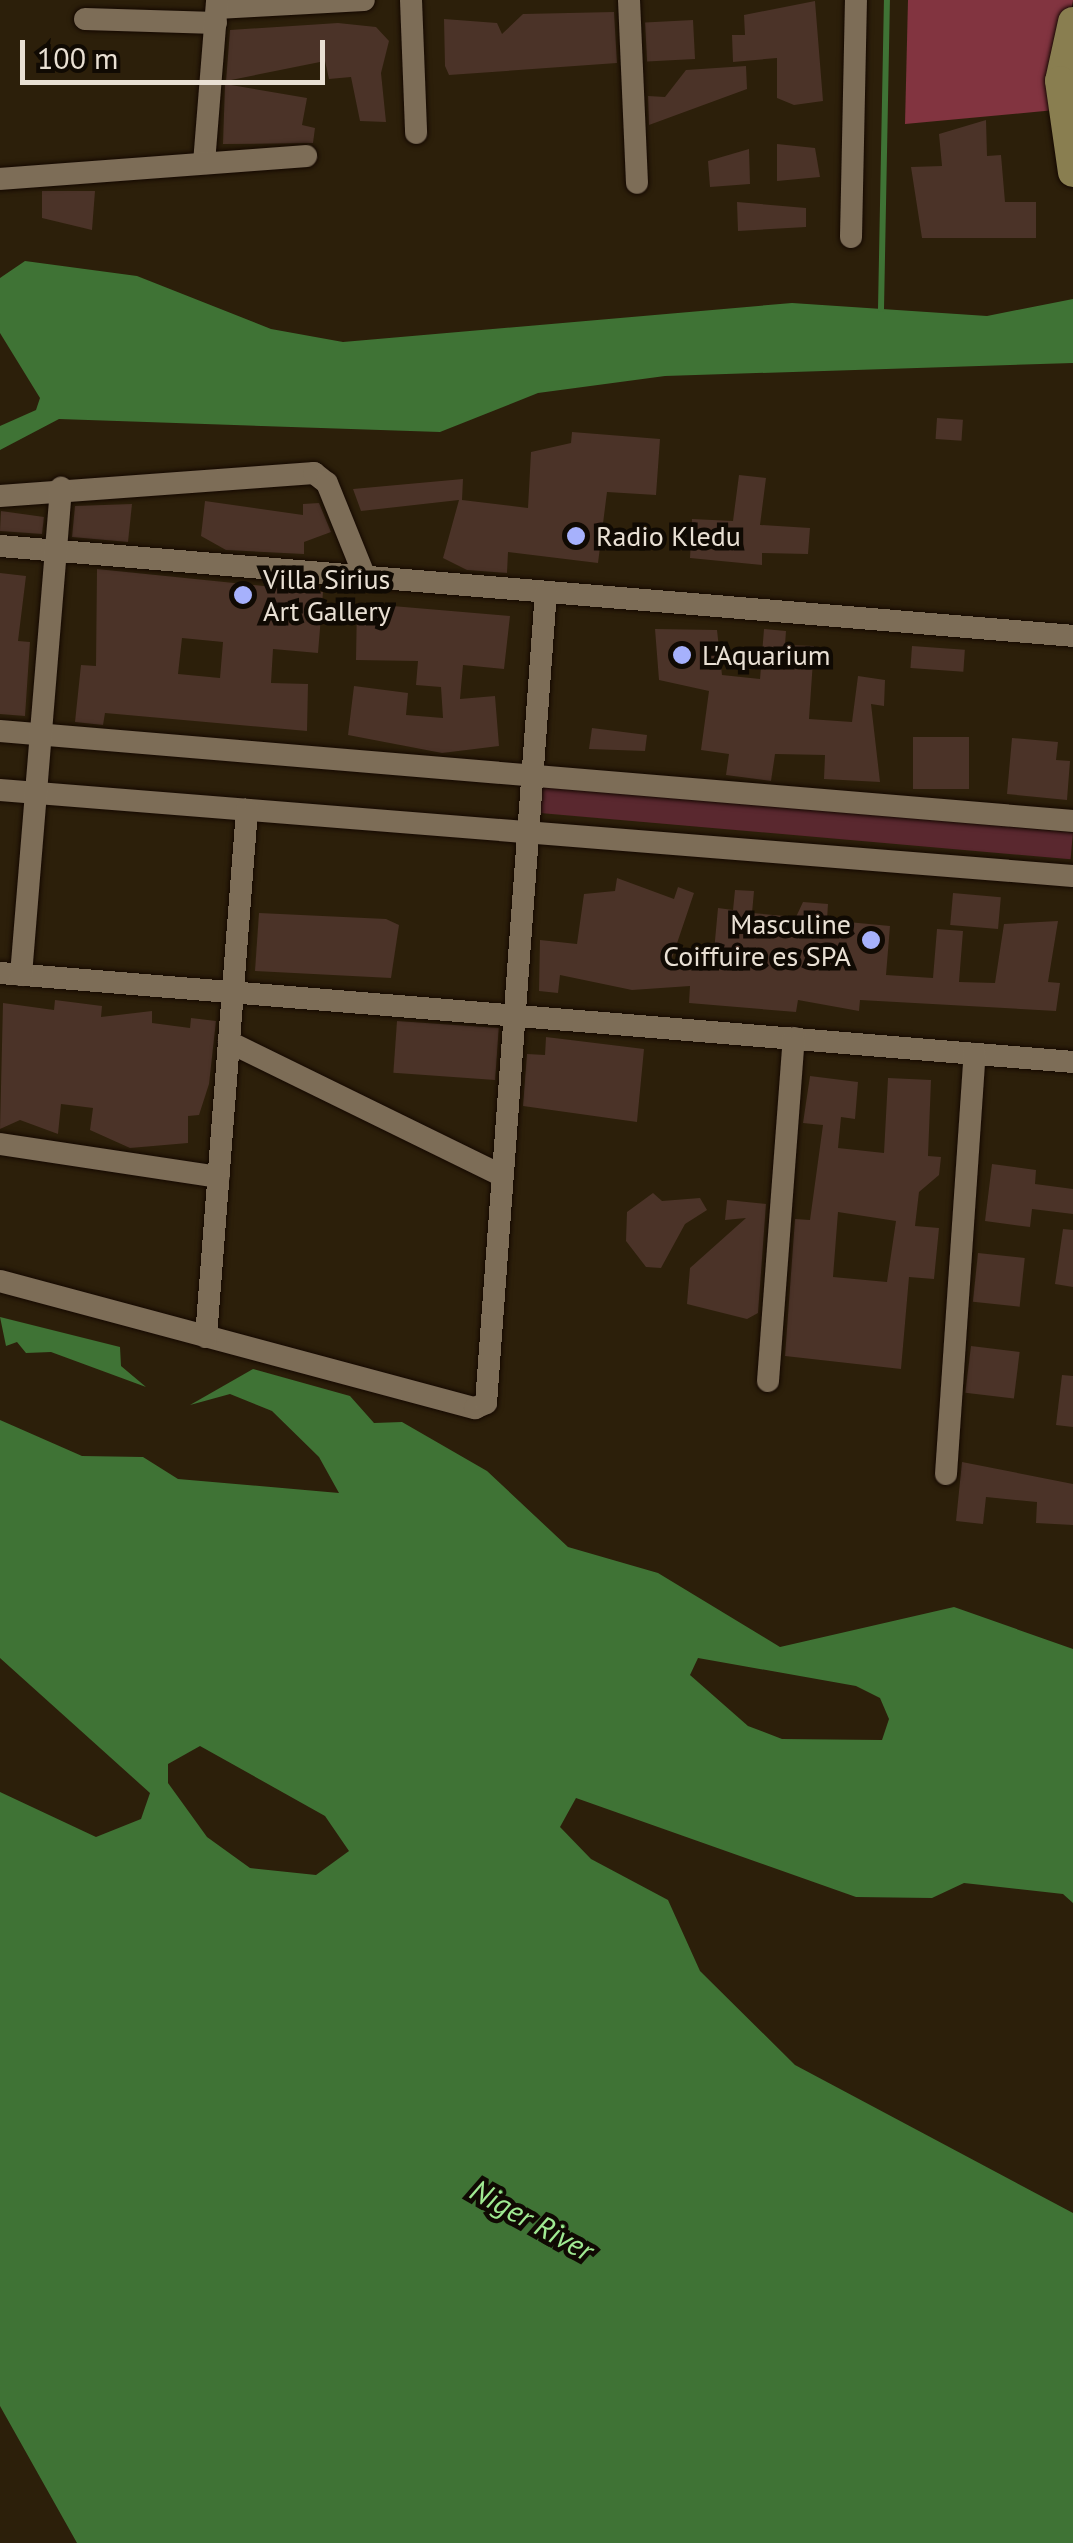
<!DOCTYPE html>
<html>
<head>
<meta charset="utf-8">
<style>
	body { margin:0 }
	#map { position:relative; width:1073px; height:2543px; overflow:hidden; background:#2c1f0a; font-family:"PT Sans",sans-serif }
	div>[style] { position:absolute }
	.green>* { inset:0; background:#5a282f; transform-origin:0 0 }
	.forest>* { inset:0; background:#823440 }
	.water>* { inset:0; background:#3f7335 }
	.stream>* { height:6px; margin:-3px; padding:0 3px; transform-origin:3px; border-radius:3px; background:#3f7335 }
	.building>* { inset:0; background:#4b3328; transform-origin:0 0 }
	.roads { filter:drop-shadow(0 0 2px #140800) drop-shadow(0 0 2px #140800) }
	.street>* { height:22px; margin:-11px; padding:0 11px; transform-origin:11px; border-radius:11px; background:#7d6d57 }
	.secondary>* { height:30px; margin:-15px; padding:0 15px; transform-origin:15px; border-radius:15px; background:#897e50 }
	.dots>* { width:28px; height:28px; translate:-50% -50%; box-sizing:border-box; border:5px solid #100a03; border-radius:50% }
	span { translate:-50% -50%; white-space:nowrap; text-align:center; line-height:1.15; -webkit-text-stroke:9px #100a03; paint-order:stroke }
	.poi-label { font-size:28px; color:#e9e0d4 }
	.left { translate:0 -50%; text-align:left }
	.right { translate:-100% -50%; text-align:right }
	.water-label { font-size:30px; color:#a0ea92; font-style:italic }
	.scale { position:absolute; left:20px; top:40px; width:305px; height:45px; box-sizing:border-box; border:5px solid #e9e0d4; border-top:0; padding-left:12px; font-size:30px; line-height:35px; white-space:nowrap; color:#e9e0d4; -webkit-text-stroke:8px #100a03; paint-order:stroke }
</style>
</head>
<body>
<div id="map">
	<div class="green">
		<i style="left:531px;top:785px;width:544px;height:27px;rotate:5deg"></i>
	</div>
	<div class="forest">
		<i style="clip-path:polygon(908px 0,1073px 0,1055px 110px,905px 124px)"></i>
	</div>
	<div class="water">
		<i style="clip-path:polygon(25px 261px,137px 276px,271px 329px,343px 342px,792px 303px,987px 316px,1073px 299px,1073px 363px,665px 376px,538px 393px,440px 432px,59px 419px,0 450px,0 426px,36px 410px,40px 398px,0 333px,0 278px)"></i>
		<i style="clip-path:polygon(0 1317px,120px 1347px,121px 1366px,146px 1387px,51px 1352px,26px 1353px,17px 1342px,6px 1346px)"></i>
		<i style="clip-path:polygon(evenodd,253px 1369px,350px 1396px,374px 1423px,402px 1422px,487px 1471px,568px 1547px,658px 1573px,780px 1647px,954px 1607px,1073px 1649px,1073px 1903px,1063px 1894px,964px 1883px,932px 1898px,856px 1897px,576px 1798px,560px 1827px,591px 1859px,668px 1900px,700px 1971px,795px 2065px,1073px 2213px,1073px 2543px,77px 2543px,0 2406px,0 1792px,96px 1837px,141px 1819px,150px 1793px,0 1658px,0 1420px,82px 1456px,143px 1457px,178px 1479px,339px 1493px,319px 1457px,272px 1411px,230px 1394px,190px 1405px,253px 1369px,698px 1658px,856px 1686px,880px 1698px,889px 1719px,882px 1740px,782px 1739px,748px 1726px,690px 1675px,698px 1658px,253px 1369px,200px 1746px,325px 1816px,349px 1851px,316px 1875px,250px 1868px,207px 1837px,168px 1783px,168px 1764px,200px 1746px)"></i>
	</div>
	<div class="stream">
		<i style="left:881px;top:309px;width:309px;rotate:-88.9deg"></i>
	</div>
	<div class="building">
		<i style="clip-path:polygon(815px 1px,823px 101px,794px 105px,777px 98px,777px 58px,733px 62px,732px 35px,745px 35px,744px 15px)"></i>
		<i style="clip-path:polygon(614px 12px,617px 63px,449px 75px,445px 66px,444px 19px,497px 23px,502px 34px,523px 14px)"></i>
		<i style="left:693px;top:20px;width:39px;height:48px;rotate:87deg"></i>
		<i style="clip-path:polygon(338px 23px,376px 27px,389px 41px,381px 73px,386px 122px,360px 121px,351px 77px,329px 79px,325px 61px,226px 81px,230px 30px)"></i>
		<i style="clip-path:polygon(746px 66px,747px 89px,649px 125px,648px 96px,665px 97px,686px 70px)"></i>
		<i style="clip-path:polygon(225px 84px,307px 98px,302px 125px,315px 128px,313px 143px,223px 144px)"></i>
		<i style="clip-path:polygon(986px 120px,987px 156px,1001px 155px,1005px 202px,1036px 202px,1036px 238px,922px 238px,911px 167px,942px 166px,939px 134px)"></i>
		<i style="clip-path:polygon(777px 144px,815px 148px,820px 177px,777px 181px)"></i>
		<i style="clip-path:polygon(749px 149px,750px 184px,710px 187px,708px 161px)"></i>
		<i style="clip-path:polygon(42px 191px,95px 191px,92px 230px,42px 218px)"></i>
		<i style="clip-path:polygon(737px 202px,806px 208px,806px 227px,738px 231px)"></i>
		<i style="left:937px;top:418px;width:26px;height:21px;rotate:4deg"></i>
		<i style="clip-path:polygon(572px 432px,660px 439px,656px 495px,607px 492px,598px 563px,508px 552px,507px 573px,467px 570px,443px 558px,459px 500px,361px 511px,353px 489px,463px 479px,462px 500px,528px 508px,531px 452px,571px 443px)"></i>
		<i style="clip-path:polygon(739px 475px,766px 478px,760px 525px,810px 528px,808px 554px,762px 553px,762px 565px,690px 558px,692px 519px,733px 521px)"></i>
		<i style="clip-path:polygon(205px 501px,303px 515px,303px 504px,319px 503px,331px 532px,304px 542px,304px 554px,226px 550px,201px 536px)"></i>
		<i style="clip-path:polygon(132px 504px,128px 542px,72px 537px,75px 506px)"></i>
		<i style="clip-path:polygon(1px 511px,44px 517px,42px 534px,0 531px)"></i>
		<i style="clip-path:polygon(evenodd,97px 569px,323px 592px,318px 653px,273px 649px,271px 683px,308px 684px,307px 731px,105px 713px,103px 725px,75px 722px,81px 665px,96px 666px,97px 569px,182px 638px,223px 642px,220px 678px,178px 674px,182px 638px)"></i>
		<i style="clip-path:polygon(0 573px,26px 576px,18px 641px,30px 642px,25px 716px,0 714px)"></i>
		<i style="clip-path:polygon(357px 603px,510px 616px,504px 669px,463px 665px,460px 699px,495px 696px,499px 746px,442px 753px,348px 735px,354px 686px,408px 693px,406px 715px,443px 718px,441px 687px,416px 685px,418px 661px,356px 660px)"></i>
		<i style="clip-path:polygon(655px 629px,717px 630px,722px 675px,760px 679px,764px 629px,786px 631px,785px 645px,814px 646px,809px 719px,852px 722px,858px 676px,885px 680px,884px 706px,871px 704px,880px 782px,824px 779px,825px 755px,775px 754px,771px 781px,726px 775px,729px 754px,701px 750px,709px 691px,659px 680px)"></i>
		<i style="left:912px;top:646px;width:53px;height:22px;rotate:4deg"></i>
		<i style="clip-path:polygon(592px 728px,647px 735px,645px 751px,589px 749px)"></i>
		<i style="left:969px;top:737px;width:52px;height:56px;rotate:90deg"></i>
		<i style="clip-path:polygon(1012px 738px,1058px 742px,1056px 760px,1070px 761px,1067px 800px,1007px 794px)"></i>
		<i style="clip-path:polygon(617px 878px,674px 899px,678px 887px,694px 893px,671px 961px,713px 962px,718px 908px,733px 910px,735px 890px,754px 891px,752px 913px,796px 917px,803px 902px,828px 904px,827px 920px,890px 926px,886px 975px,933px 978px,937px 929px,963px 931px,959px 982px,995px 983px,1004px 924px,1058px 921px,1048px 982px,1060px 983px,1056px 1011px,860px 1000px,859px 1011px,798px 1000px,796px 1012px,689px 1003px,690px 986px,632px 990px,560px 975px,558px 993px,539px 991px,540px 940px,577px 944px,584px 894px,615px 891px)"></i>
		<i style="left:953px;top:893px;width:48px;height:32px;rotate:5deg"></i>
		<i style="clip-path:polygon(259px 913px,386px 919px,399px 925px,391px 978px,255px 971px)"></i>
		<i style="clip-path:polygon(55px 1000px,102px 1006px,101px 1017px,152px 1011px,152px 1023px,190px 1028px,191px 1018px,216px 1021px,209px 1084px,199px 1115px,188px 1116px,188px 1143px,130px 1148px,90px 1130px,93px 1108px,61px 1104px,58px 1134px,20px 1120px,0 1129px,3px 1003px,54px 1010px)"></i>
		<i style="left:397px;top:1021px;width:102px;height:52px;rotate:4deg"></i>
		<i style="clip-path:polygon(546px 1037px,644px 1049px,637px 1122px,523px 1106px,527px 1054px,545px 1055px)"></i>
		<i style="clip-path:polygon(evenodd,810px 1076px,858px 1082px,855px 1119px,841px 1117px,838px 1148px,884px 1153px,888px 1078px,931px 1080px,928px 1156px,941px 1157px,939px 1175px,919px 1192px,915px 1226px,939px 1228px,934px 1279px,909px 1277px,901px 1369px,785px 1356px,795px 1219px,810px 1220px,823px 1125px,803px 1123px,810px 1076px,838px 1212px,896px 1221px,887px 1282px,833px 1277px,838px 1212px)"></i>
		<i style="clip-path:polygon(992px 1164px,1036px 1170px,1035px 1184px,1073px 1189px,1073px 1214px,1032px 1209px,1030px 1227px,985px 1221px)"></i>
		<i style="clip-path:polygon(653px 1193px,662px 1201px,700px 1198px,707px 1210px,685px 1224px,661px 1268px,646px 1267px,626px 1241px,627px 1212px)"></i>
		<i style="clip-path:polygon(727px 1200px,766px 1204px,758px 1313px,747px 1319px,687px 1304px,690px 1268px,746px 1218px,725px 1220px)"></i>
		<i style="clip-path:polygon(1063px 1229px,1073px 1230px,1073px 1287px,1055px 1284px)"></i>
		<i style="left:978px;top:1253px;width:47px;height:49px;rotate:6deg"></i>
		<i style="left:971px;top:1346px;width:49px;height:47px;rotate:7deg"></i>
		<i style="clip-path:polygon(1062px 1375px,1073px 1376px,1073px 1427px,1056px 1425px)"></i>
		<i style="clip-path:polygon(962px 1462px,1073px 1484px,1073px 1525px,1036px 1523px,1037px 1502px,986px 1497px,983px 1524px,956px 1521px)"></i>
	</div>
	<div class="roads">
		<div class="street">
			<i style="left:411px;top:0;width:133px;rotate:87.8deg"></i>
			<i style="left:629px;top:0;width:183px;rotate:87.5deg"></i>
			<i style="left:217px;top:8px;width:147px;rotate:-3.1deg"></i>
			<i style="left:85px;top:19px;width:131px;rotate:1.7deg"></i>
			<i style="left:204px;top:163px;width:164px;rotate:-85.4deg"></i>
			<i style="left:0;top:179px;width:307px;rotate:-4.3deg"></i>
			<i style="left:851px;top:237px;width:237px;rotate:-88.8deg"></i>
			<i style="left:0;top:496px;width:315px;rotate:-4.2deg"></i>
			<i style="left:314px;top:473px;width:16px;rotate:38deg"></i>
			<i style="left:327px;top:483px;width:101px;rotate:68deg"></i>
			<i style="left:0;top:546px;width:1077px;rotate:4.79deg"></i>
			<i style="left:0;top:731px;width:1077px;rotate:4.79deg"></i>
			<i style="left:0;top:790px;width:1076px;rotate:4.58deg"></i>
			<i style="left:0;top:973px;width:1077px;rotate:4.74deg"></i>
			<i style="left:21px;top:975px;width:489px;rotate:-85.3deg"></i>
			<i style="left:229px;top:1042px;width:302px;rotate:26.1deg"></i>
			<i style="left:0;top:1144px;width:221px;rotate:8.6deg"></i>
			<i style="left:0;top:1281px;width:492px;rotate:15deg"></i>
			<i style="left:475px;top:1408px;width:12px;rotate:-24deg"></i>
			<i style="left:486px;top:1403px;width:813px;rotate:-85.77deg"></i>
			<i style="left:206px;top:1337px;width:529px;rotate:-85.55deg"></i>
			<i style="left:768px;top:1381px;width:344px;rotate:-85.7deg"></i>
			<i style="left:946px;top:1474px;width:421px;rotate:-86.1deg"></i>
		</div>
		<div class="secondary">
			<i style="left:1073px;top:22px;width:60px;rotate:102.4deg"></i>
			<i style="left:1060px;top:81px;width:92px;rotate:81.9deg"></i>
		</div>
	</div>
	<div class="dots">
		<i style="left:576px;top:536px;background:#a6b1fc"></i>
		<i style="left:243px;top:595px;background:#a6b1fc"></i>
		<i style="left:682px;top:655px;background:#a6b1fc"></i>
		<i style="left:871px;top:940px;background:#a6b1fc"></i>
	</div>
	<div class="poi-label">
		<span class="left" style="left:596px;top:536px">Radio Kledu</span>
		<span class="left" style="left:263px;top:595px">Villa Sirius<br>Art Gallery</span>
		<span class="left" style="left:702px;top:655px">L'Aquarium</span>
		<span class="right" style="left:851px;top:940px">Masculine<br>Coiffuire es SPA</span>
	</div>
	<div class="water-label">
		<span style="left:532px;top:2220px;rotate:29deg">Niger River</span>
	</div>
	<div class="scale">100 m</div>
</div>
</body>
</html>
